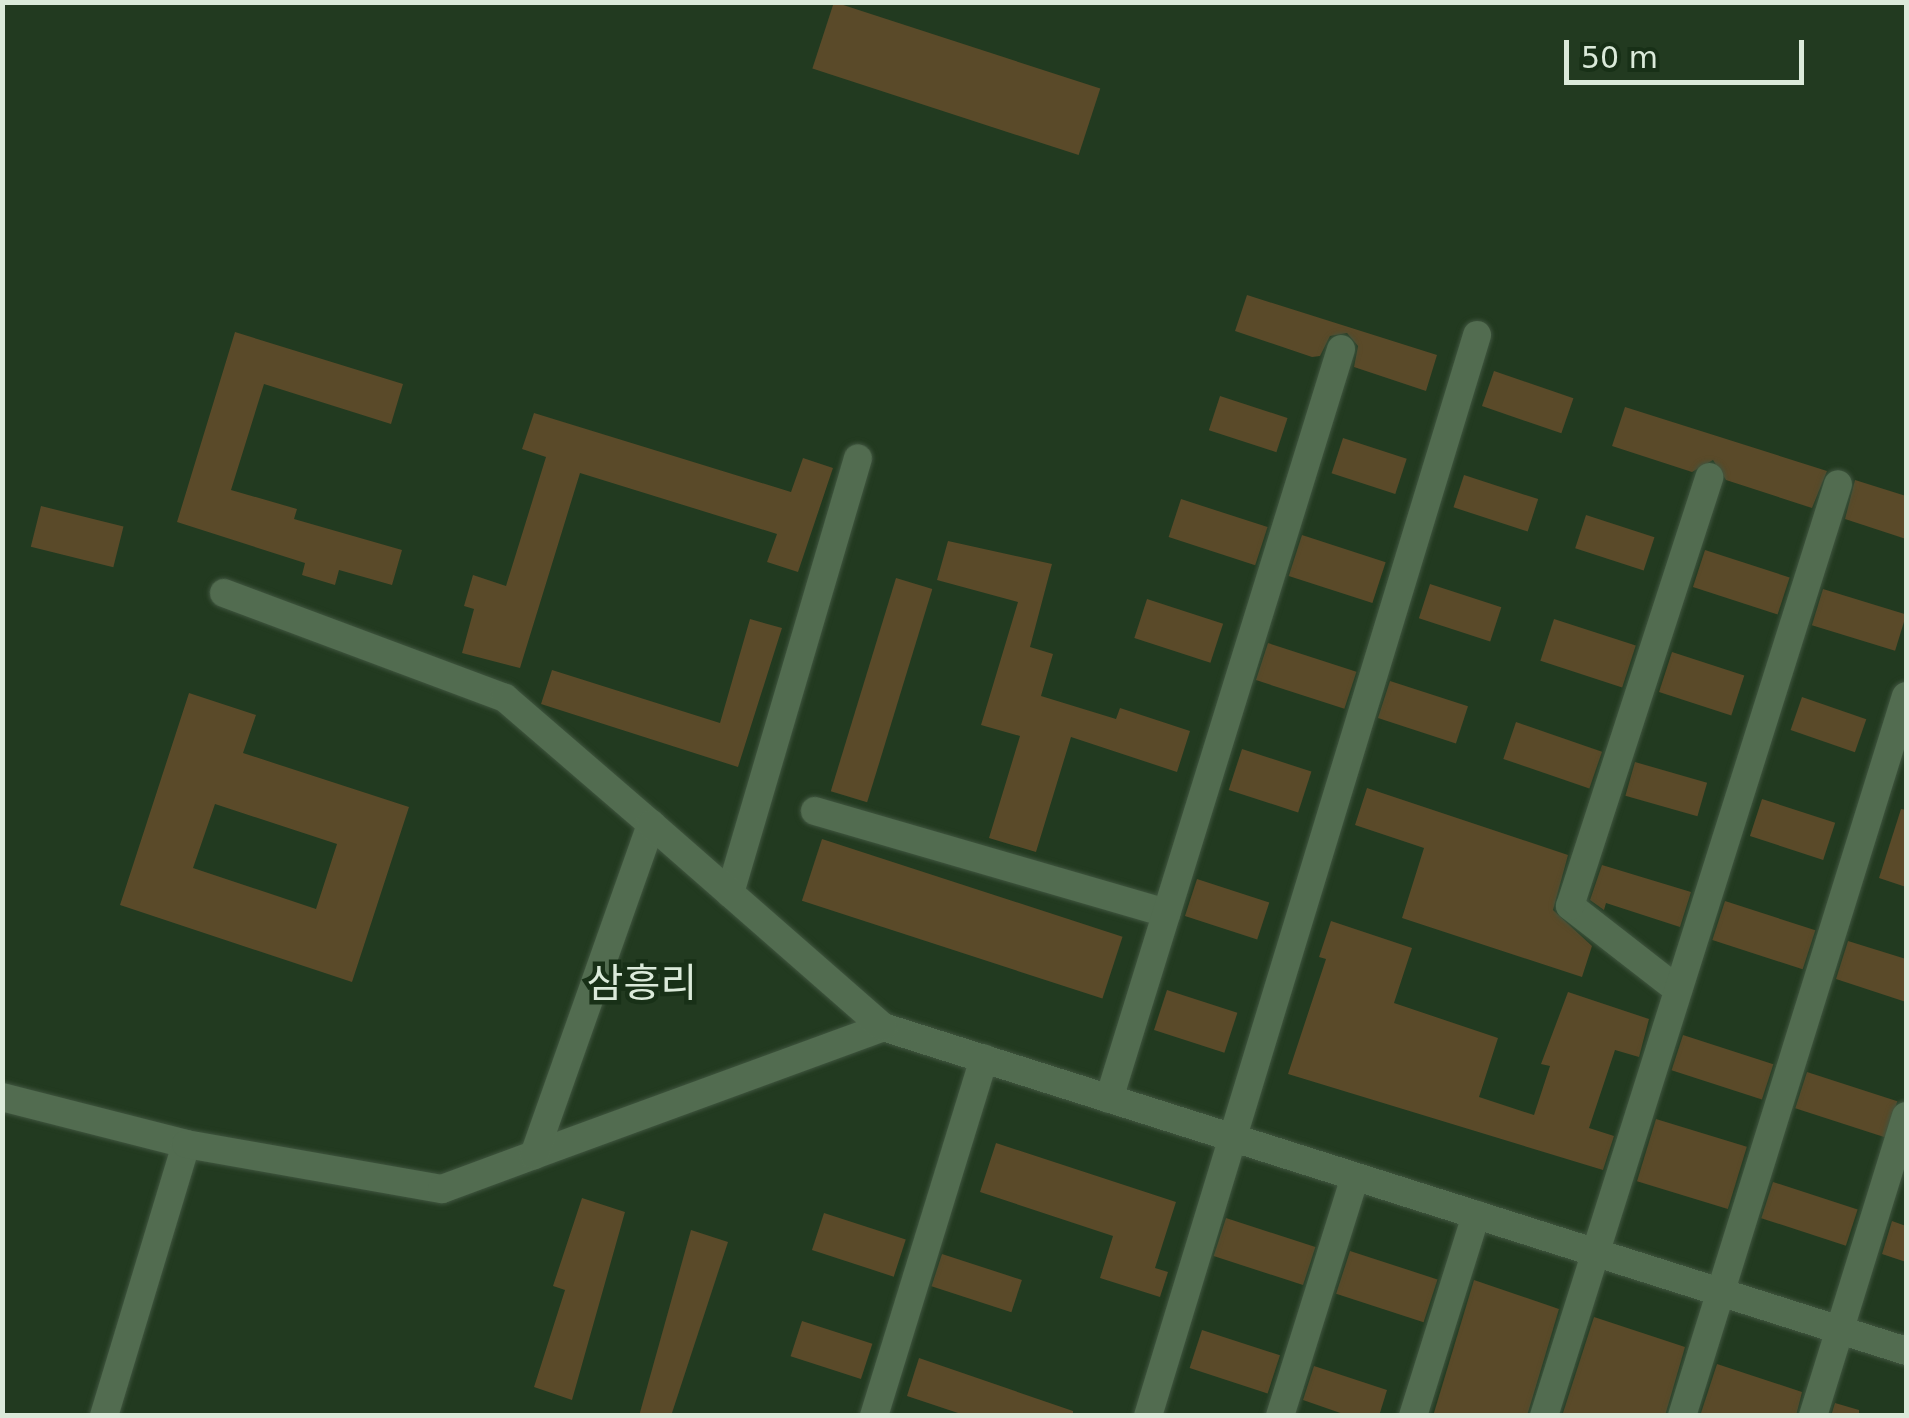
<!DOCTYPE html>
<html>
<head>
<meta charset="utf-8">
<style>
	body { margin:0 }
	#map { position:relative; width:1909px; height:1418px; overflow:hidden; background:#223a20; font-family:"DejaVu Sans","Noto Sans KR",sans-serif }
	div>[style] { position:absolute }
	.building>* { inset:0; background:#5a4a29; transform-origin:0 0 }
	.roads { filter:drop-shadow(0 0 2px #40553f) drop-shadow(0 0 2px #40553f) }
	.minor>* { height:28px; margin:-14px; padding:0 14px; transform-origin:14px; border-radius:14px; background:#526c50 }
	.tertiary>* { height:28px; margin:-14px; padding:0 14px; transform-origin:14px; border-radius:14px; background:#526c50 }
	span { translate:-50% -50%; white-space:nowrap; text-align:center; line-height:1.15; -webkit-text-stroke:9px #183017; paint-order:stroke }
	.quarter-label { font-size:40px; color:#dbeada }
	.frame { position:absolute; inset:0; border:5px solid #dbeada; pointer-events:none }
	.scale { position:absolute; left:1564px; top:40px; width:240px; height:45px; box-sizing:border-box; border:5px solid #dbeada; border-top:0; padding-left:12px; font-size:30px; line-height:35px; white-space:nowrap; color:#dbeada; -webkit-text-stroke:8px #183017; paint-order:stroke }
</style>
</head>
<body>
<div id="map">
	<div class="building">
		<i style="left:834px;top:2px;width:280px;height:70px;rotate:18deg"></i>
		<i style="clip-path:polygon(1247px 295px,1437px 355px,1426px 391px,1354px 367px,1358px 346px,1347px 333px,1330px 336px,1320px 356px,1312px 357px,1235px 331px)"></i>
		<i style="clip-path:polygon(235px 332px,403px 384px,391px 424px,264px 384px,231px 490px,297px 509px,294px 519px,402px 550px,392px 585px,339px 570px,335px 585px,302px 575px,305px 563px,177px 522px)"></i>
		<i style="left:1494px;top:371px;width:84px;height:37px;rotate:19deg"></i>
		<i style="left:1220px;top:396px;width:71px;height:36px;rotate:18deg"></i>
		<i style="clip-path:polygon(1625px 407px,1827px 471px,1812px 508px,1726px 480px,1713px 460px,1692px 472px,1612px 446px)"></i>
		<i style="clip-path:polygon(534px 413px,791px 492px,803px 458px,833px 468px,798px 572px,767px 562px,777px 534px,580px 473px,520px 668px,462px 653px,474px 609px,464px 606px,473px 575px,506px 586px,546px 457px,522px 449px)"></i>
		<i style="left:1343px;top:438px;width:67px;height:37px;rotate:18deg"></i>
		<i style="left:1464px;top:475px;width:78px;height:34px;rotate:18deg"></i>
		<i style="clip-path:polygon(1855px 480px,1906px 496px,1906px 539px,1845px 519px)"></i>
		<i style="left:1181px;top:499px;width:91px;height:40px;rotate:18deg"></i>
		<i style="left:41px;top:506px;width:85px;height:42px;rotate:14deg"></i>
		<i style="left:1586px;top:515px;width:72px;height:35px;rotate:18deg"></i>
		<i style="left:1302px;top:535px;width:88px;height:43px;rotate:18deg"></i>
		<i style="clip-path:polygon(948px 541px,1052px 564px,1030px 647px,1053px 654px,1041px 696px,1116px 719px,1120px 708px,1190px 731px,1177px 772px,1071px 737px,1036px 852px,989px 838px,1020px 736px,981px 725px,1018px 602px,937px 580px)"></i>
		<i style="left:1705px;top:550px;width:89px;height:39px;rotate:18deg"></i>
		<i style="left:896px;top:578px;width:38px;height:223px;rotate:17deg"></i>
		<i style="left:1430px;top:584px;width:75px;height:36px;rotate:18deg"></i>
		<i style="left:1823px;top:589px;width:87px;height:38px;rotate:17deg"></i>
		<i style="left:1147px;top:599px;width:80px;height:41px;rotate:18deg"></i>
		<i style="clip-path:polygon(750px 619px,782px 628px,738px 767px,541px 704px,552px 670px,720px 723px)"></i>
		<i style="left:1554px;top:619px;width:86px;height:44px;rotate:18deg"></i>
		<i style="left:1268px;top:643px;width:93px;height:39px;rotate:18deg"></i>
		<i style="left:1672px;top:652px;width:76px;height:42px;rotate:18deg"></i>
		<i style="left:1390px;top:681px;width:82px;height:39px;rotate:18deg"></i>
		<i style="clip-path:polygon(evenodd,189px 693px,256px 715px,243px 753px,409px 807px,352px 982px,120px 905px,189px 693px,215px 804px,337px 844px,316px 909px,193px 868px,215px 804px)"></i>
		<i style="left:1802px;top:697px;width:68px;height:35px;rotate:19deg"></i>
		<i style="left:1516px;top:722px;width:91px;height:39px;rotate:19deg"></i>
		<i style="left:1242px;top:749px;width:73px;height:43px;rotate:18deg"></i>
		<i style="left:1635px;top:762px;width:75px;height:35px;rotate:16deg"></i>
		<i style="clip-path:polygon(1367px 788px,1568px 855px,1553px 910px,1592px 946px,1582px 977px,1402px 918px,1424px 848px,1355px 825px)"></i>
		<i style="left:1762px;top:799px;width:77px;height:39px;rotate:18deg"></i>
		<i style="clip-path:polygon(1901px 809px,1906px 810px,1906px 887px,1879px 878px)"></i>
		<i style="left:822px;top:839px;width:316px;height:65px;rotate:18deg"></i>
		<i style="clip-path:polygon(1602px 865px,1691px 892px,1680px 927px,1606px 903px,1604px 910px,1590px 900px)"></i>
		<i style="left:1197px;top:879px;width:76px;height:39px;rotate:18deg"></i>
		<i style="left:1725px;top:901px;width:95px;height:41px;rotate:18deg"></i>
		<i style="clip-path:polygon(1331px 921px,1412px 948px,1394px 1003px,1498px 1038px,1479px 1097px,1534px 1115px,1550px 1066px,1541px 1064px,1568px 992px,1649px 1019px,1639px 1057px,1615px 1050px,1589px 1128px,1614px 1136px,1603px 1170px,1288px 1074px,1326px 959px,1319px 957px)"></i>
		<i style="clip-path:polygon(1848px 941px,1906px 959px,1906px 1002px,1836px 979px)"></i>
		<i style="left:1167px;top:990px;width:74px;height:42px;rotate:18deg"></i>
		<i style="left:1683px;top:1035px;width:95px;height:37px;rotate:18deg"></i>
		<i style="left:1807px;top:1072px;width:95px;height:38px;rotate:18deg"></i>
		<i style="left:1656px;top:1119px;width:95px;height:65px;rotate:17deg"></i>
		<i style="clip-path:polygon(996px 1143px,1176px 1202px,1155px 1268px,1168px 1272px,1160px 1297px,1100px 1278px,1113px 1236px,980px 1192px)"></i>
		<i style="left:1773px;top:1182px;width:89px;height:38px;rotate:18deg"></i>
		<i style="clip-path:polygon(582px 1198px,625px 1212px,572px 1400px,534px 1387px,565px 1290px,553px 1286px)"></i>
		<i style="left:824px;top:1213px;width:86px;height:39px;rotate:18deg"></i>
		<i style="left:1226px;top:1218px;width:94px;height:40px;rotate:18deg"></i>
		<i style="clip-path:polygon(1892px 1221px,1906px 1226px,1906px 1262px,1882px 1254px)"></i>
		<i style="clip-path:polygon(691px 1230px,728px 1242px,671px 1416px,639px 1416px)"></i>
		<i style="left:1350px;top:1251px;width:92px;height:45px;rotate:18deg"></i>
		<i style="left:942px;top:1254px;width:84px;height:34px;rotate:18deg"></i>
		<i style="clip-path:polygon(1474px 1280px,1559px 1309px,1527px 1416px,1433px 1416px)"></i>
		<i style="clip-path:polygon(1594px 1317px,1685px 1347px,1665px 1416px,1562px 1416px)"></i>
		<i style="left:802px;top:1321px;width:74px;height:37px;rotate:18deg"></i>
		<i style="left:1202px;top:1330px;width:82px;height:40px;rotate:18deg"></i>
		<i style="clip-path:polygon(919px 1358px,1073px 1411px,1073px 1416px,967px 1416px,907px 1396px)"></i>
		<i style="clip-path:polygon(1717px 1364px,1802px 1392px,1796px 1416px,1700px 1416px)"></i>
		<i style="clip-path:polygon(1314px 1366px,1387px 1390px,1379px 1416px,1349px 1416px,1303px 1400px)"></i>
		<i style="clip-path:polygon(1835px 1403px,1859px 1410px,1859px 1416px,1831px 1416px)"></i>
	</div>
	<div class="roads">
		<div class="minor">
			<i style="left:224px;top:593px;width:300px;rotate:20.5deg"></i>
			<i style="left:505px;top:698px;width:193px;rotate:40.8deg"></i>
			<i style="left:815px;top:811px;width:366px;rotate:16.2deg"></i>
			<i style="left:730px;top:893px;width:453px;rotate:-73.6deg"></i>
			<i style="left:1678px;top:990px;width:137px;rotate:-142.1deg"></i>
			<i style="left:1570px;top:906px;width:451px;rotate:-72deg"></i>
			<i style="left:2px;top:1097px;width:190px;rotate:14.3deg"></i>
			<i style="left:1109px;top:1099px;width:785px;rotate:-72.81deg"></i>
			<i style="left:104px;top:1416px;width:284px;rotate:-73.2deg"></i>
			<i style="left:186px;top:1144px;width:260px;rotate:10deg"></i>
			<i style="left:442px;top:1189px;width:98px;rotate:-20.3deg"></i>
			<i style="left:874px;top:1416px;width:374px;rotate:-72.9deg"></i>
			<i style="left:1148px;top:1416px;width:1130px;rotate:-73.07deg"></i>
			<i style="left:1280px;top:1416px;width:250px;rotate:-72.6deg"></i>
			<i style="left:1413px;top:1416px;width:211px;rotate:-72.6deg"></i>
			<i style="left:1544px;top:1416px;width:977px;rotate:-72.49deg"></i>
			<i style="left:1682px;top:1416px;width:754px;rotate:-72.72deg"></i>
			<i style="left:1813px;top:1416px;width:314px;rotate:-72.8deg"></i>
		</div>
		<div class="tertiary">
			<i style="left:534px;top:1155px;width:372px;rotate:-20.1deg"></i>
			<i style="left:883px;top:1027px;width:1073px;rotate:17.57deg"></i>
			<i style="left:534px;top:1155px;width:351px;rotate:-70.5deg"></i>
			<i style="left:651px;top:824px;width:308px;rotate:41.2deg"></i>
		</div>
	</div>
	<div class="quarter-label">
		<span style="left:642px;top:983px">삼흥리</span>
	</div>
	<div class="frame"></div>
	<div class="scale">50 m</div>
</div>
</body>
</html>
